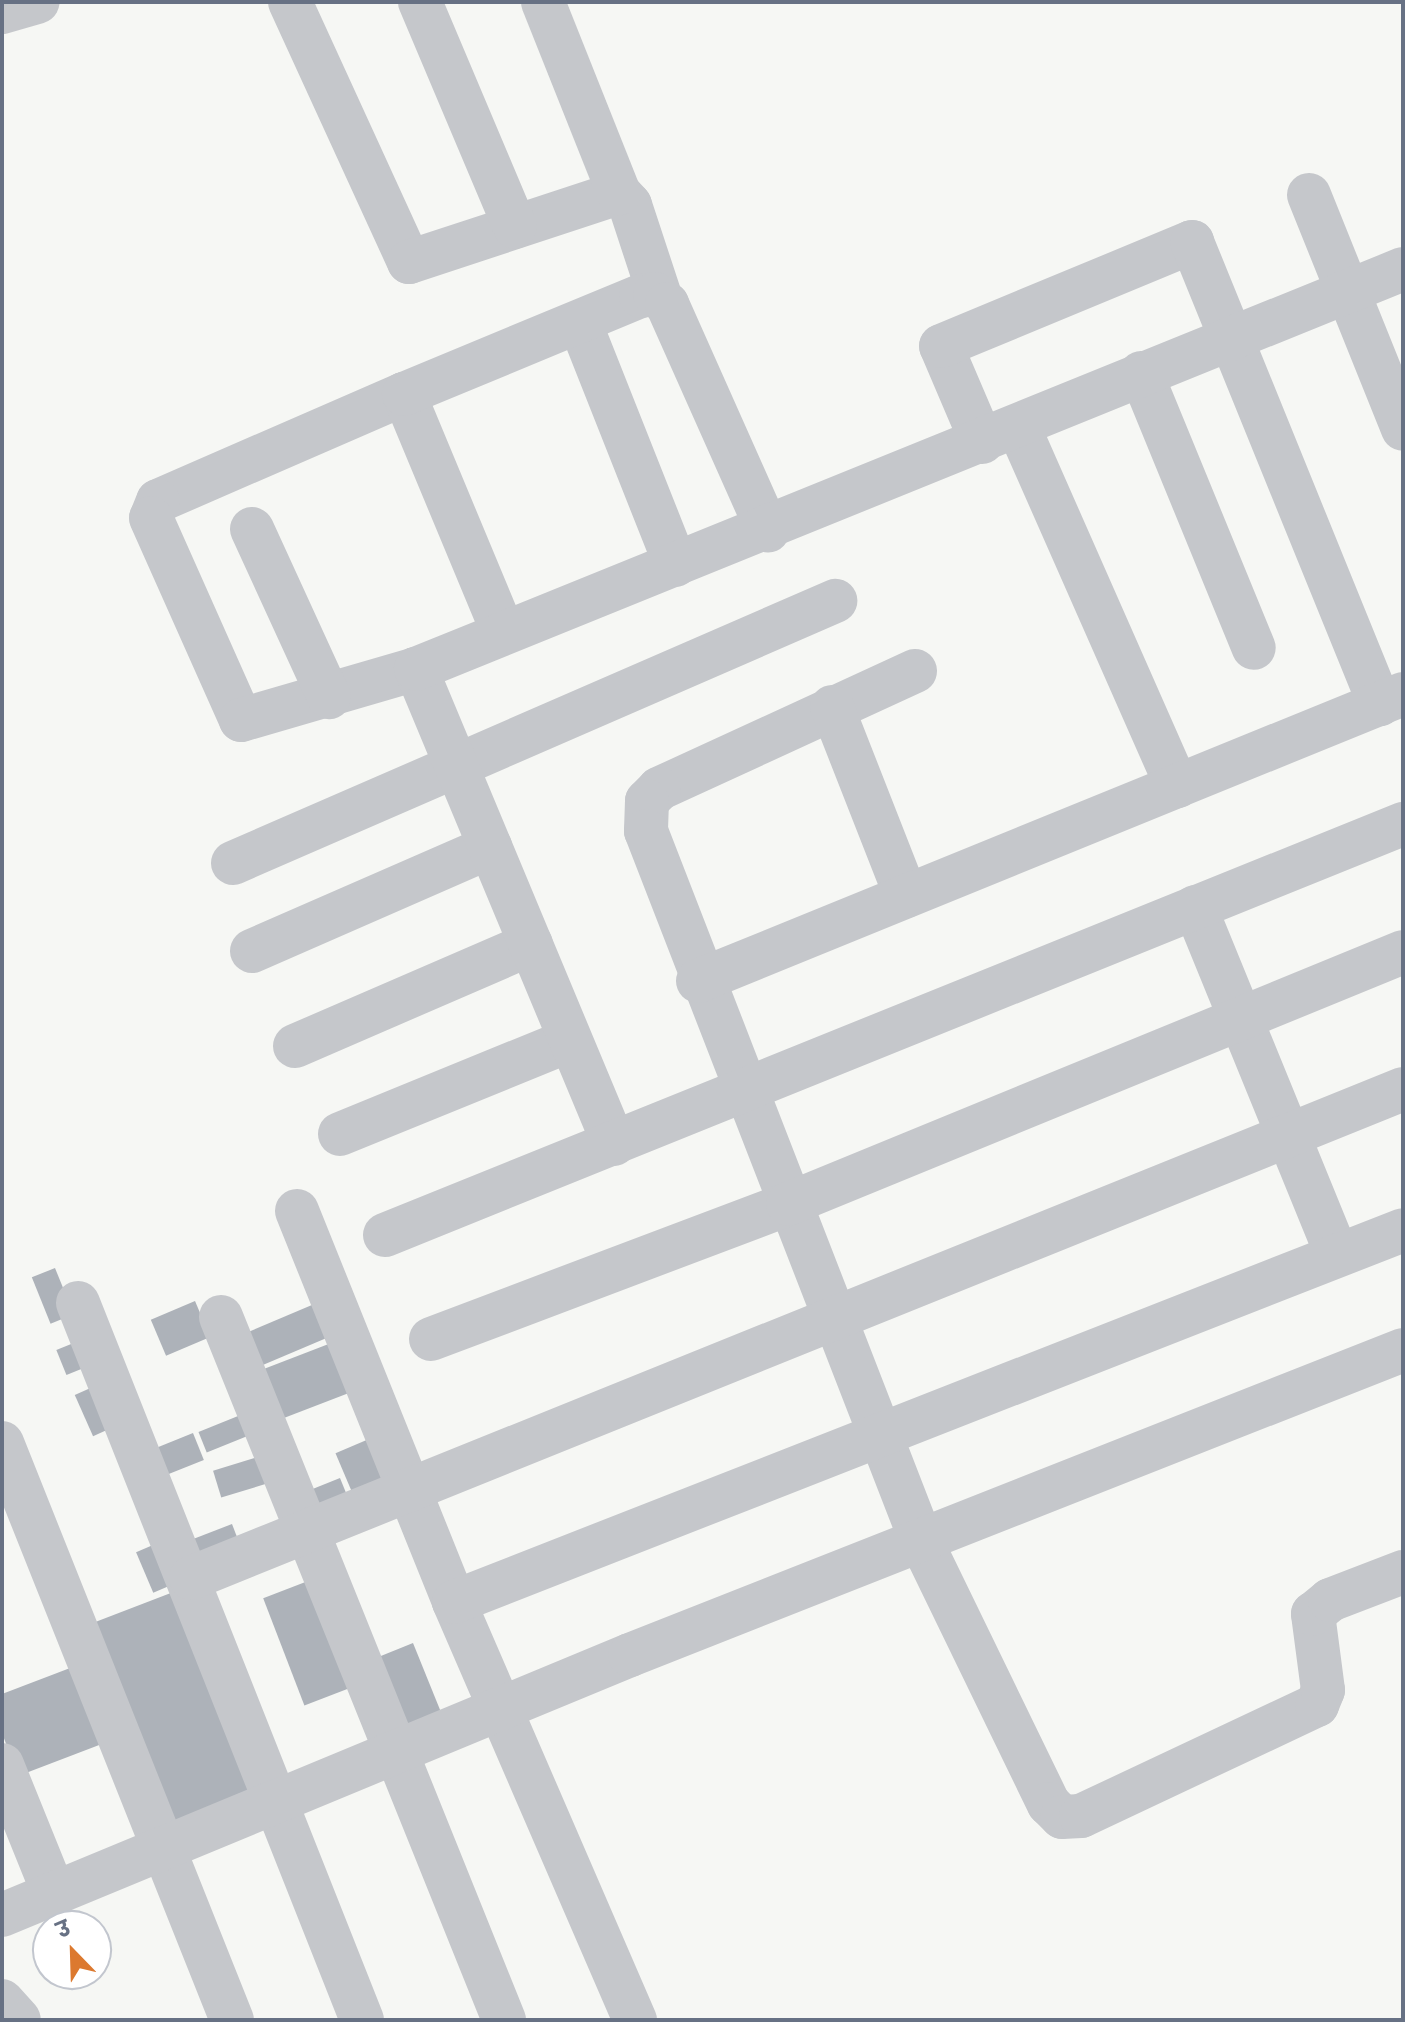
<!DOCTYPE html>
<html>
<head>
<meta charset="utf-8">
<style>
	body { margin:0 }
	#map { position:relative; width:1405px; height:2022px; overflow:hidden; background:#f6f7f4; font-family:Poppins,"Noto Sans Devanagari",sans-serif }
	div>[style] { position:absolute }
	.building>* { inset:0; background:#adb2b9; transform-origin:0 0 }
	.minor>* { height:44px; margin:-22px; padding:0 22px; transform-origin:22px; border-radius:22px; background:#c5c7cb }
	span { translate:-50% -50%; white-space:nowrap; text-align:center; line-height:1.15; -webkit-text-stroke:8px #fff; paint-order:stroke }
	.frame { position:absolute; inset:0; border:4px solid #677184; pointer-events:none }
	.north { position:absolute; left:32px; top:1910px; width:80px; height:80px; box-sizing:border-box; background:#fff; border:2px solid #c2c6ce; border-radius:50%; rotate:337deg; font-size:22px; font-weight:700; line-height:32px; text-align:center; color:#677184 }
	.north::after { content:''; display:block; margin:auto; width:28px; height:36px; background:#dc792f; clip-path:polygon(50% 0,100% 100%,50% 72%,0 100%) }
</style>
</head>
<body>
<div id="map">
	<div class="building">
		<i style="left:55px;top:1268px;width:50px;height:25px;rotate:68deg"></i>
		<i style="left:195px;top:1301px;width:39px;height:48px;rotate:67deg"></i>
		<i style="left:319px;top:1302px;width:36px;height:87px;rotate:67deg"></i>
		<i style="left:86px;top:1338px;width:27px;height:32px;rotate:68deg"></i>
		<i style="left:339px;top:1340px;width:53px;height:94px;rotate:69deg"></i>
		<i style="left:104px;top:1382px;width:45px;height:32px;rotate:66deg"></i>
		<i style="left:243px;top:1414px;width:22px;height:48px;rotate:68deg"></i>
		<i style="left:193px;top:1433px;width:29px;height:44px;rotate:68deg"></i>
		<i style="left:376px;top:1436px;width:47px;height:44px;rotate:67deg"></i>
		<i style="left:258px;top:1457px;width:28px;height:47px;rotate:73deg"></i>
		<i style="left:340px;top:1478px;width:24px;height:47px;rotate:68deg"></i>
		<i style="left:232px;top:1524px;width:22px;height:45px;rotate:69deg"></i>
		<i style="left:160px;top:1542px;width:44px;height:26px;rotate:67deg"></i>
		<i style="left:308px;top:1581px;width:115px;height:48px;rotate:69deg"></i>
		<i style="left:176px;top:1591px;width:221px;height:92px;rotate:69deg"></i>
		<i style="left:413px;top:1643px;width:88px;height:46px;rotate:68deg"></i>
		<i style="clip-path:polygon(78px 1665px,107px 1742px,18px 1776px,2px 1733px,2px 1694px)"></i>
	</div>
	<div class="minor">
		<i style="left:290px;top:2px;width:286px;rotate:65.4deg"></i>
		<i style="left:409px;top:262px;width:221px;rotate:-18.2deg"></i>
		<i style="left:619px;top:193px;width:16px;rotate:47deg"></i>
		<i style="left:630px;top:205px;width:96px;rotate:71.8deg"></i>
		<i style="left:420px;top:2px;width:244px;rotate:67.1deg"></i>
		<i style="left:543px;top:2px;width:206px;rotate:68.3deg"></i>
		<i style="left:2px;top:12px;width:37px;rotate:-16deg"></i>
		<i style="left:1309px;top:195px;width:252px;rotate:68.1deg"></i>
		<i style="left:580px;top:323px;width:260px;rotate:68.4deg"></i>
		<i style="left:1141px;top:373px;width:297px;rotate:67.7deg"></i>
		<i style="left:404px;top:394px;width:268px;rotate:156.5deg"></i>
		<i style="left:158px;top:501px;width:18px;rotate:112deg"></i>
		<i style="left:151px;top:518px;width:221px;rotate:66deg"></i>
		<i style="left:241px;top:720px;width:182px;rotate:-16.2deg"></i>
		<i style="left:1018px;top:426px;width:394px;rotate:66.2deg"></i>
		<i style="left:982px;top:442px;width:104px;rotate:-113.1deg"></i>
		<i style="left:941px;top:346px;width:272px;rotate:-22.5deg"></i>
		<i style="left:1192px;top:242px;width:499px;rotate:67.9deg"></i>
		<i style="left:252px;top:529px;width:185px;rotate:65.4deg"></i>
		<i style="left:503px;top:632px;width:258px;rotate:-112.6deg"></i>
		<i style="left:404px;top:394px;width:256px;rotate:-22.5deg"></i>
		<i style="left:641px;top:296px;width:14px;rotate:-8deg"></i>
		<i style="left:655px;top:294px;width:16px;rotate:40deg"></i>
		<i style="left:667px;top:304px;width:248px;rotate:66deg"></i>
		<i style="left:915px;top:671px;width:282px;rotate:155.3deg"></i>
		<i style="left:659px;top:789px;width:17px;rotate:135deg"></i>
		<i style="left:647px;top:801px;width:30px;rotate:92deg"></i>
		<i style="left:646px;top:831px;width:766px;rotate:68.8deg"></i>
		<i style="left:923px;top:1545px;width:288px;rotate:64.1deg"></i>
		<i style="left:1049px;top:1804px;width:18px;rotate:45deg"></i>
		<i style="left:1062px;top:1817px;width:19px;rotate:-3deg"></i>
		<i style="left:1081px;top:1816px;width:261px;rotate:-25.2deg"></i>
		<i style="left:1317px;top:1705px;width:16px;rotate:-68deg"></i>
		<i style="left:1323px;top:1690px;width:77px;rotate:-97.5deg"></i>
		<i style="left:1313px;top:1614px;width:22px;rotate:-39deg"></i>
		<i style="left:1330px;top:1600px;width:78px;rotate:-21deg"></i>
		<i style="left:832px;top:707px;width:203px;rotate:68.6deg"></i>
		<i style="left:233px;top:863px;width:657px;rotate:-23.52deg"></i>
		<i style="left:1195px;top:907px;width:376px;rotate:67.8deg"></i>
		<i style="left:252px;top:951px;width:260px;rotate:-23.6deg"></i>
		<i style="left:698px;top:981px;width:761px;rotate:-22.15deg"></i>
		<i style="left:295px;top:1046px;width:257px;rotate:-23.4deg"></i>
		<i style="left:340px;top:1134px;width:248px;rotate:-22.2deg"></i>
		<i style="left:614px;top:1144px;width:515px;rotate:-112.63deg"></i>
		<i style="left:416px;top:669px;width:1065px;rotate:-22.06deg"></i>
		<i style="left:297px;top:1211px;width:421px;rotate:68.1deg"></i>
		<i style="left:454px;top:1602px;width:456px;rotate:66.6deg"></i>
		<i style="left:385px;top:1235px;width:1098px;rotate:-21.99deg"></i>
		<i style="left:78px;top:1303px;width:771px;rotate:68.39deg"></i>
		<i style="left:221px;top:1317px;width:758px;rotate:68.07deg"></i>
		<i style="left:431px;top:1339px;width:382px;rotate:-20.7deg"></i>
		<i style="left:788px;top:1204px;width:665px;rotate:-22.28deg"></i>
		<i style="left:2px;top:1443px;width:621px;rotate:68.27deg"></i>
		<i style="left:191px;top:1578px;width:1307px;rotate:-21.97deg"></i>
		<i style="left:454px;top:1602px;width:1019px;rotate:-21.4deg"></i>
		<i style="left:2px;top:1765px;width:134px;rotate:68deg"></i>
		<i style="left:2px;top:1915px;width:680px;rotate:-22.49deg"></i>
		<i style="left:630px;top:1655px;width:831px;rotate:-21.53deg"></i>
		<i style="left:2px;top:2001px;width:25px;rotate:48deg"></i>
	</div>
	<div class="frame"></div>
	<div class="north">उ</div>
</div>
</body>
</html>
